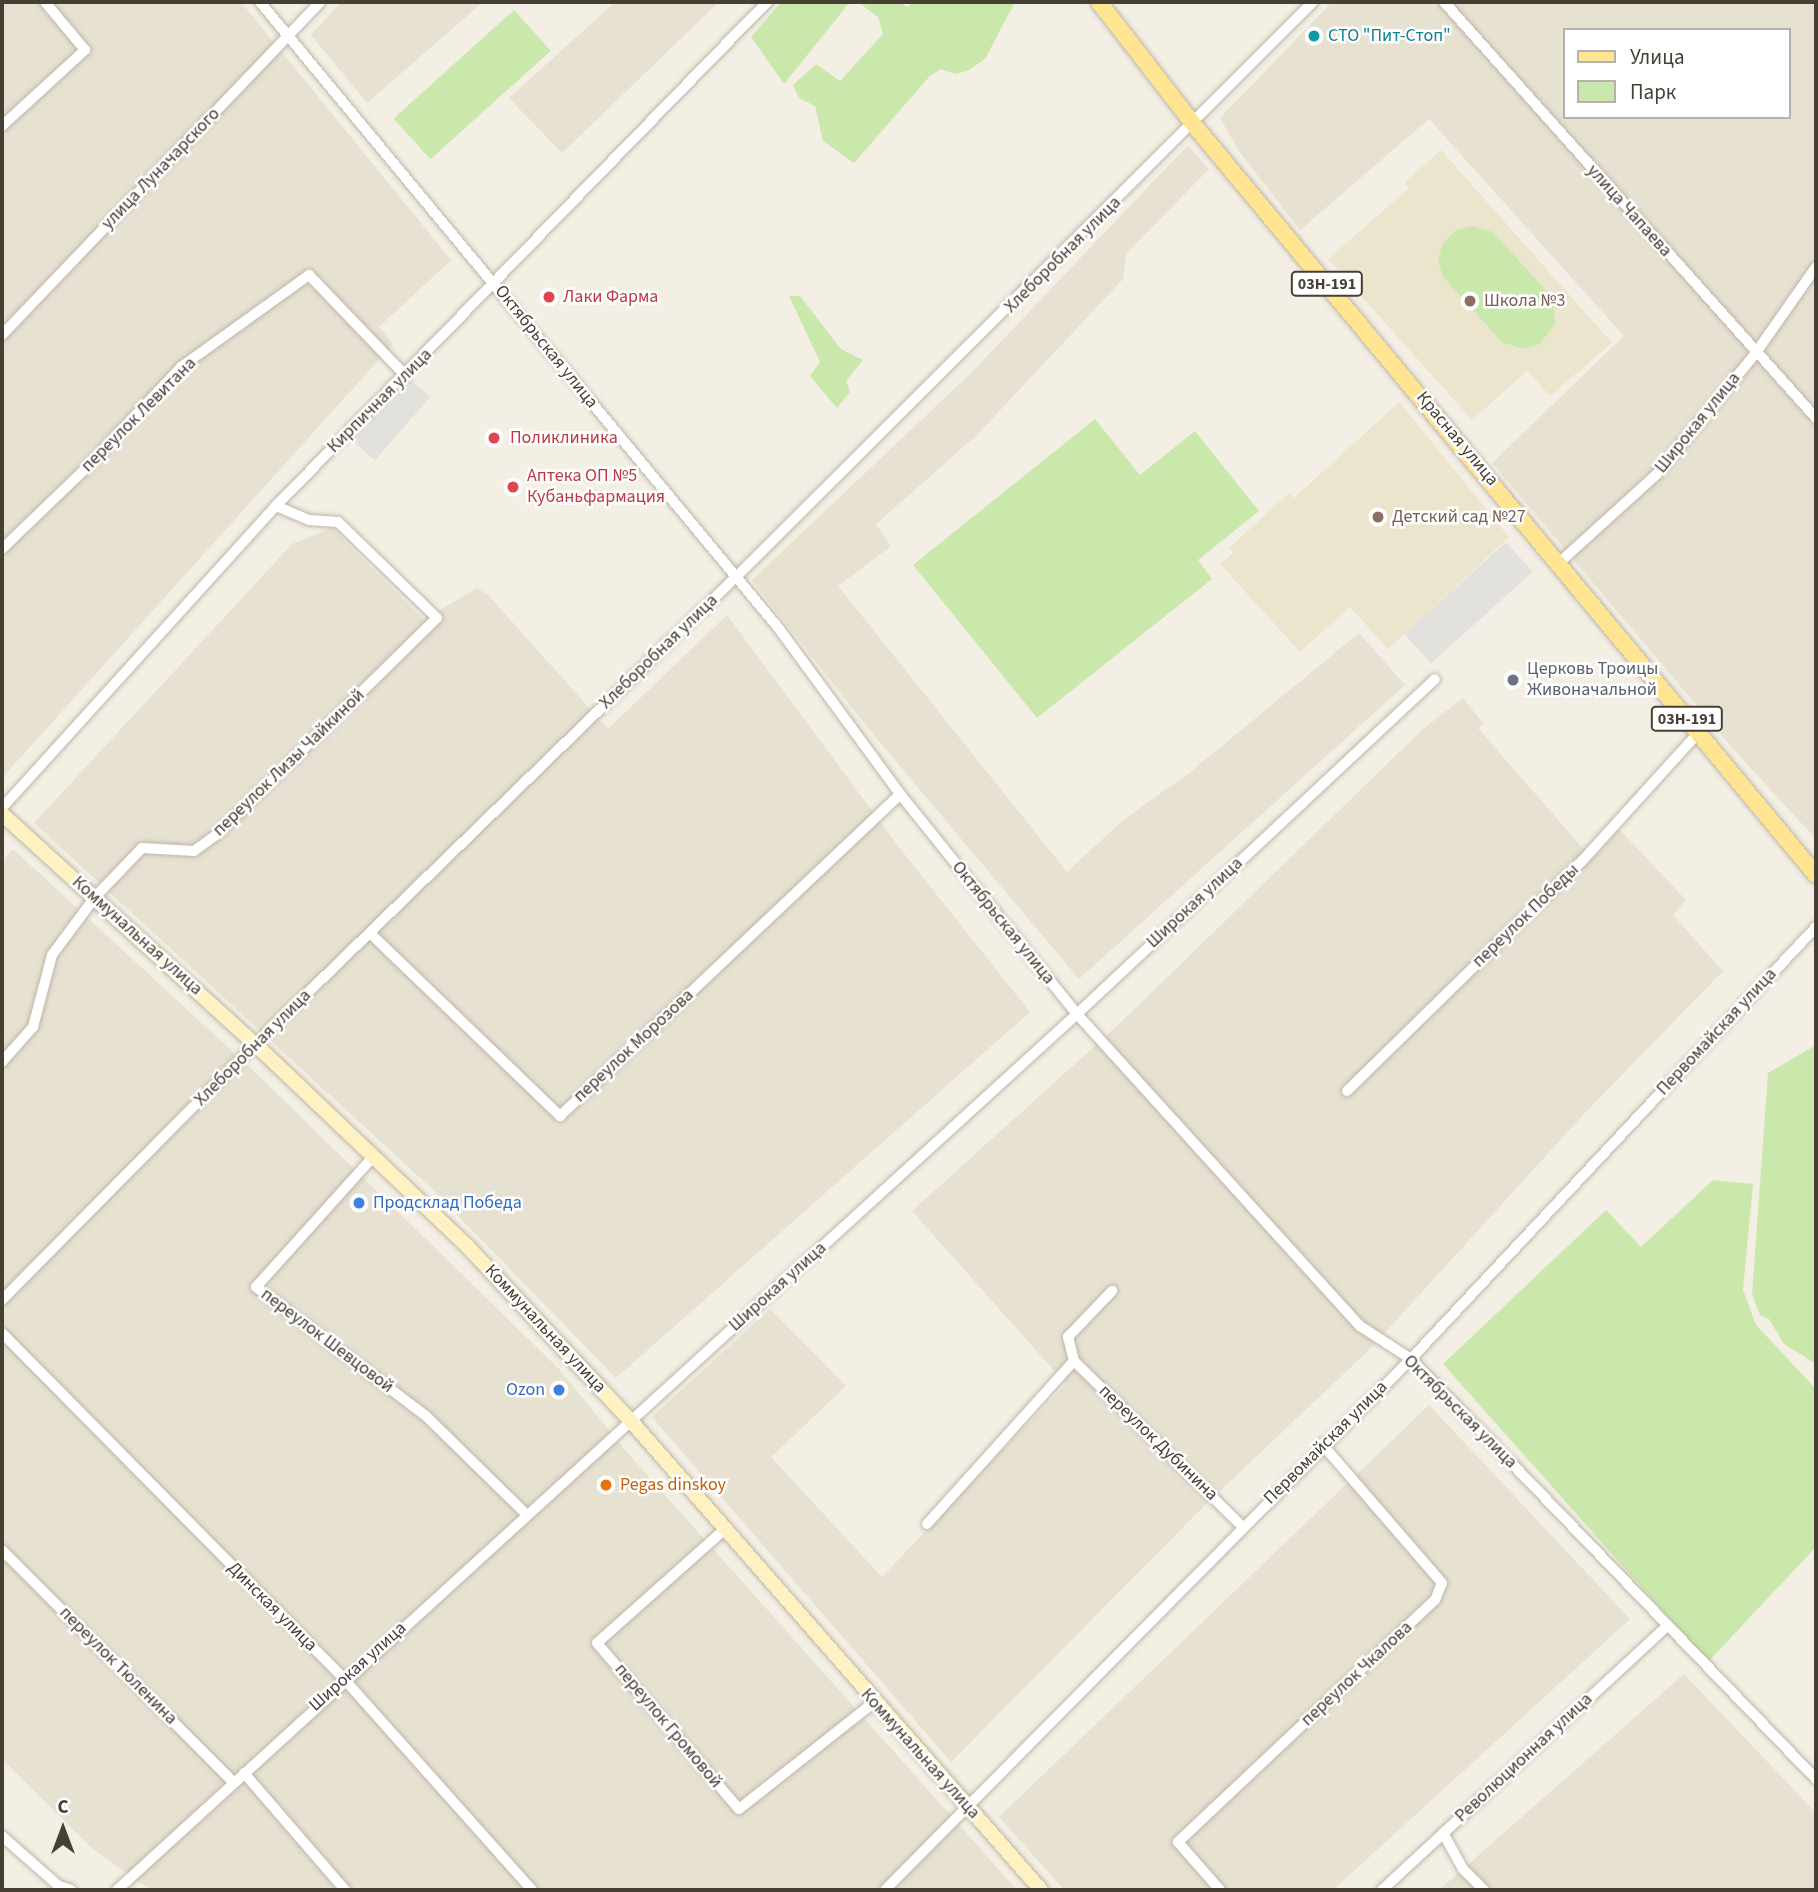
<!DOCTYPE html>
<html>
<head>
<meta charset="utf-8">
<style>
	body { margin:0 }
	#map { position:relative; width:1818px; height:1892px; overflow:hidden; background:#f3efe4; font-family:"Source Sans 3",sans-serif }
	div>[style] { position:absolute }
	.residential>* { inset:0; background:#e7e1d2 }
	.education>* { inset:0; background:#ece5ce }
	.green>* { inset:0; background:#cbe8ac; transform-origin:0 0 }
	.parking>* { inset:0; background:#e3e1dd; transform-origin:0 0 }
	.roads { filter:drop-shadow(0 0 2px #beb7a7) drop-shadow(0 0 2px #beb7a7) }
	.street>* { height:10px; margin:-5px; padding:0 5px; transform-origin:5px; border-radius:5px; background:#fff }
	.secondary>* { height:14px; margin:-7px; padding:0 7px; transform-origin:7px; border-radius:7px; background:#fff2c2 }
	.primary>* { height:16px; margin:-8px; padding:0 8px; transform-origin:8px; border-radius:8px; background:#ffe491 }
	.dots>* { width:19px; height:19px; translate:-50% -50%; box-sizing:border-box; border:4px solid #fff; border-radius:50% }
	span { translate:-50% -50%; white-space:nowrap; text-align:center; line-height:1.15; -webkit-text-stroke:5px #fff; paint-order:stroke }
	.shield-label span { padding:2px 5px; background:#fff; border:2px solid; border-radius:5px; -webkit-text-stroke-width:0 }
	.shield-label { font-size:16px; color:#453f34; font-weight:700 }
	.culture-label { font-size:18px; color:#0d838f }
	.left { translate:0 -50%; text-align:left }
	.street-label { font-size:18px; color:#453f34 }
	.health-label { font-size:18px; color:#be3a42 }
	.education-label { font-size:18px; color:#785e54 }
	.worship-label { font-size:18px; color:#5b616d }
	.shop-label { font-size:18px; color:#366cbe }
	.right { translate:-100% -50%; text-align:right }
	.food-label { font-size:18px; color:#c56008 }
	.frame { position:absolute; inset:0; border:4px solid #453f34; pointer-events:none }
	.legend { position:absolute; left:1563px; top:28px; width:228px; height:91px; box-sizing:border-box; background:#fff; border:2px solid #b5b2ae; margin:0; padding:9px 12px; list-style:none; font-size:21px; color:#453f34 }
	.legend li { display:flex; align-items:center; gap:14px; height:35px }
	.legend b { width:35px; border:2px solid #b5b2ae }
	.north { position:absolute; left:28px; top:1794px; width:70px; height:70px; -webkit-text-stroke:5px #fff; paint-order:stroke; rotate:0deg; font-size:19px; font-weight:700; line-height:28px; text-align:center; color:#453f34 }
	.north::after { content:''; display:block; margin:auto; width:24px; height:32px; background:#453f34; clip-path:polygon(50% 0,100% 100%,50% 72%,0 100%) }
</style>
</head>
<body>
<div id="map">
	<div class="residential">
		<i style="clip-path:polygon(2px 2px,241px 2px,451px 260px,379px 327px,393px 344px,2px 778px)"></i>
		<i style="clip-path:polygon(341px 2px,483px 2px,367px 103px,311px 35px)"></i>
		<i style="clip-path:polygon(615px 2px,719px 2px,562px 153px,509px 98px)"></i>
		<i style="clip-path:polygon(evenodd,1332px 2px,1816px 2px,1816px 839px,1735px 751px,1492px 463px,1624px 336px,1429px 119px,1300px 230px,1241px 154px,1220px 118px,1332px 2px,1564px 30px,1788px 30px,1788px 117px,1564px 117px,1564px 30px)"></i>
		<i style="clip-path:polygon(1188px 145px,1209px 169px,1126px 254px,1123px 279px,977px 435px,876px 524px,891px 546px,838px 586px,1067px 872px,1122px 821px,1189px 773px,1359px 633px,1405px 685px,1079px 979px,868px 728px,752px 580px,971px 373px)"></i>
		<i style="clip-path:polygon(332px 528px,424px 620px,477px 588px,489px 596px,608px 729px,727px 615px,898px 846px,1030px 1012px,616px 1378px,431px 1188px,34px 823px,292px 544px)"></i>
		<i style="clip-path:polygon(1463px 698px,1483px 723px,1478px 728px,1592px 859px,1619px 829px,1686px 900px,1673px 915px,1723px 971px,1583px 1115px,1371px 1348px,1202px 1508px,951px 1762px,652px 1417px,770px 1309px,846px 1386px,771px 1457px,882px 1577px,1066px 1384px,912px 1211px,1117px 1026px,1422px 730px)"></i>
		<i style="clip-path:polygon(13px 849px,259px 1076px,559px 1369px,625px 1450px,1017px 1890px,151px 1890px,93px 1849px,2px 1759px,2px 861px)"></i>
		<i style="clip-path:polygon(1429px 1405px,1630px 1619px,1333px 1890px,1064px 1890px,999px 1817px)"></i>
		<i style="clip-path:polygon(1684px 1674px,1816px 1813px,1816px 1890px,1439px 1890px)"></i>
	</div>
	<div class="education">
		<i style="clip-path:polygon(1441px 150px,1612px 343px,1550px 396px,1527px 371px,1472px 420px,1328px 259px,1409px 188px,1405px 182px)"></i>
		<i style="clip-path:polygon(1399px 402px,1509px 537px,1388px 649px,1350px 607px,1300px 652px,1220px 564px,1233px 553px,1229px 548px,1289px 493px,1294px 498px)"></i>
	</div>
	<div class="green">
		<i style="clip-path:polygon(781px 2px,850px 2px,784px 84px,751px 37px)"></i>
		<i style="clip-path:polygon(865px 2px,900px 2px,907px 7px,914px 2px,1015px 2px,985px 59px,967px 71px,955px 74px,941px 69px,929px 77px,854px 163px,823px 141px,815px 106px,799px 98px,793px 85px,816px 64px,840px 81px,883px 34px,878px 17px,862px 5px)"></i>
		<i style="left:514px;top:10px;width:55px;height:162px;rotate:48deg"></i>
		<i style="clip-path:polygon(1472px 226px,1493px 232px,1552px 297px,1555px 324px,1540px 344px,1523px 349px,1502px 342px,1443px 277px,1438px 261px,1442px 245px,1456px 230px)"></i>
		<i style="clip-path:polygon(789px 296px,800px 296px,841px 349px,863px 360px,846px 381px,850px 392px,837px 408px,810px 376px,820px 362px)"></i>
		<i style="clip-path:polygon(1095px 419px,1140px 475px,1195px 431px,1259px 511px,1198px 560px,1212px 579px,1037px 718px,913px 565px)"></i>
		<i style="clip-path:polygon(1816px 1045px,1816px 1364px,1784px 1344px,1769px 1319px,1760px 1315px,1752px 1294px,1768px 1073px)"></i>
		<i style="clip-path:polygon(1713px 1180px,1753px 1184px,1743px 1290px,1756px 1325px,1816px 1389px,1816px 1547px,1708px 1662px,1443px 1364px,1606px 1210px,1641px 1247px)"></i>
	</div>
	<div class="parking">
		<i style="left:406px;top:376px;width:32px;height:84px;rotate:41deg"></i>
		<i style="left:1506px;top:542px;width:40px;height:137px;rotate:48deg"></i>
	</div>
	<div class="roads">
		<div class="street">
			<i style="left:260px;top:2px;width:815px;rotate:50.37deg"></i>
			<i style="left:780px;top:630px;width:203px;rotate:53.8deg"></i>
			<i style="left:900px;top:794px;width:282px;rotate:51.2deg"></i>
			<i style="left:1077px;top:1014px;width:421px;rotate:47.8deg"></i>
			<i style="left:1360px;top:1326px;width:61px;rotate:32.9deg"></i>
			<i style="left:1411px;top:1359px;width:583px;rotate:46.04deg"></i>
			<i style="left:1444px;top:2px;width:558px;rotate:48.2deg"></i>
			<i style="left:2px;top:126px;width:113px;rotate:-42.5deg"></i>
			<i style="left:85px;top:50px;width:62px;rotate:-129.8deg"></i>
			<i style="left:2px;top:335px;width:460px;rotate:-46.3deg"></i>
			<i style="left:2px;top:549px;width:115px;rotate:-43.9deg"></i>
			<i style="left:85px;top:469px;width:140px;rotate:-46.7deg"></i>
			<i style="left:181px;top:367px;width:158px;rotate:-35.7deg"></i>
			<i style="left:309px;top:275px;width:140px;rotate:46.2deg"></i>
			<i style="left:1560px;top:562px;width:130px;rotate:-42.2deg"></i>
			<i style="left:1656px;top:475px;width:156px;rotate:-50.7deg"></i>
			<i style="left:1755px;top:354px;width:106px;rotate:-55deg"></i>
			<i style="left:2px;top:808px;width:408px;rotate:-47.8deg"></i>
			<i style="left:276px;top:506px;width:704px;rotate:-45.75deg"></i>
			<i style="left:370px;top:933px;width:264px;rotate:43.9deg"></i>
			<i style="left:560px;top:1116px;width:468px;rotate:-43.4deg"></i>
			<i style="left:2px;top:1062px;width:47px;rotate:-48.5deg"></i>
			<i style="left:33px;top:1027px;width:74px;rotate:-75.2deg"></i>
			<i style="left:52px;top:955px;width:72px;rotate:-53.4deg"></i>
			<i style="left:95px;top:897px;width:68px;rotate:-46.2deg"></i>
			<i style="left:142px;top:848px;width:52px;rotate:3.3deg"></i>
			<i style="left:194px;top:851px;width:29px;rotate:-36deg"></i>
			<i style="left:217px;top:834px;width:308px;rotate:-44.5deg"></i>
			<i style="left:437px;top:618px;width:138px;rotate:-135.9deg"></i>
			<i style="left:338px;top:522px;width:29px;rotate:-176deg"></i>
			<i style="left:309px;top:520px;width:36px;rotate:-157deg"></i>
			<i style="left:1347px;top:1091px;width:330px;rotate:-44.4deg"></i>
			<i style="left:1583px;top:860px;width:171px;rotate:-47.8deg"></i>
			<i style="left:373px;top:1157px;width:175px;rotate:132deg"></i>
			<i style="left:256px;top:1287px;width:213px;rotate:37.2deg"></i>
			<i style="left:426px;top:1416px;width:140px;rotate:44.4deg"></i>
			<i style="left:2px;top:1300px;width:360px;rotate:-45.3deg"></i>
			<i style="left:255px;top:1044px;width:668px;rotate:-44.15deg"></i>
			<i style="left:734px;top:579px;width:817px;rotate:-44.9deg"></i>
			<i style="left:2px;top:1333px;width:486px;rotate:45.3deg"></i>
			<i style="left:344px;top:1679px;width:283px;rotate:48.3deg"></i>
			<i style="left:1074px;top:1361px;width:25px;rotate:-104deg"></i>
			<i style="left:1068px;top:1337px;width:64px;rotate:-46.3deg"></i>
			<i style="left:927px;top:1524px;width:219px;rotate:-48deg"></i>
			<i style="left:1074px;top:1361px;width:235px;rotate:44.5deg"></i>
			<i style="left:725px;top:1529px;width:171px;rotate:138.3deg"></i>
			<i style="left:597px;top:1643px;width:218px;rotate:49.5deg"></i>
			<i style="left:739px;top:1809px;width:171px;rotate:-38.3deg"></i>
			<i style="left:2px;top:1550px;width:327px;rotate:45.1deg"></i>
			<i style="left:244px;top:1773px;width:155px;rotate:49.2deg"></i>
			<i style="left:1443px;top:1833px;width:41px;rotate:60.9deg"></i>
			<i style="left:1463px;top:1869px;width:30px;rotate:45deg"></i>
			<i style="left:2px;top:1836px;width:76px;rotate:41.3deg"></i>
			<i style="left:59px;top:1886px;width:13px;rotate:18deg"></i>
			<i style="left:117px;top:1890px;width:1300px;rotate:-42.38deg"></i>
			<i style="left:1077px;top:1014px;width:490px;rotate:-43.1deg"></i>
			<i style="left:885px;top:1890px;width:747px;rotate:-45.27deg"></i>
			<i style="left:1411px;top:1359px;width:592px;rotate:-46.85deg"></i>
			<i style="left:1220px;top:1890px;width:64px;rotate:-131.2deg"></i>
			<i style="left:1178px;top:1842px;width:353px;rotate:-43.3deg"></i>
			<i style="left:1435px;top:1600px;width:18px;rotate:-68deg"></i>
			<i style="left:1442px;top:1583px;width:184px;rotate:-130.8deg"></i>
			<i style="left:1382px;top:1890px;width:387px;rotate:-42.8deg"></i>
		</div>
		<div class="secondary">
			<i style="left:2px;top:814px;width:342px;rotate:42.3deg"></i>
			<i style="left:255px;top:1044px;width:294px;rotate:43.6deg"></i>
			<i style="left:468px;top:1247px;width:238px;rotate:46.9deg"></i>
			<i style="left:631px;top:1421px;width:623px;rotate:48.84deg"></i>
		</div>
		<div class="primary">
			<i style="left:1099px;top:2px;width:155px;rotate:52.3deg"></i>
			<i style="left:1194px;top:125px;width:974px;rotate:50.33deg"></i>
		</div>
	</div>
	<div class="dots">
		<i style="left:1314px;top:36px;background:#0f9aa8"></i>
		<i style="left:549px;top:297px;background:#e0444e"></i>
		<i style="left:1470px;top:301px;background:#8d6e63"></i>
		<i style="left:494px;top:438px;background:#e0444e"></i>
		<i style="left:513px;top:487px;background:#e0444e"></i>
		<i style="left:1378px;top:517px;background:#8d6e63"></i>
		<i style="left:1513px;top:680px;background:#6b7280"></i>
		<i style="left:359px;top:1203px;background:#3f7fe0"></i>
		<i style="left:559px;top:1390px;background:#3f7fe0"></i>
		<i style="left:606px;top:1485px;background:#e8710a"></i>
	</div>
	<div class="shield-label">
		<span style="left:1327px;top:284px">03Н-191</span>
		<span style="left:1687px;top:719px">03Н-191</span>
	</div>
	<div class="culture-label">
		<span class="left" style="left:1328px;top:36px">СТО "Пит-Стоп"</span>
	</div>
	<div class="street-label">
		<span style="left:161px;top:169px;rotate:-46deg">улица Луначарского</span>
		<span style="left:1629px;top:211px;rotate:48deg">улица Чапаева</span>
		<span style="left:1063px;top:255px;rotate:-45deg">Хлеборобная улица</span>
		<span style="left:546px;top:347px;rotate:51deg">Октябрьская улица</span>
		<span style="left:380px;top:401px;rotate:-45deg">Кирпичная улица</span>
		<span style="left:139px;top:415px;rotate:-45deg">переулок Левитана</span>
		<span style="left:1698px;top:423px;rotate:-51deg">Широкая улица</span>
		<span style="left:1457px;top:439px;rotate:50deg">Красная улица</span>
		<span style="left:659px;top:652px;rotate:-44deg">Хлеборобная улица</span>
		<span style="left:289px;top:763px;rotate:-44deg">переулок Лизы Чайкиной</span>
		<span style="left:1195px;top:903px;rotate:-43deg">Широкая улица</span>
		<span style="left:1526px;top:916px;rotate:-44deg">переулок Победы</span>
		<span style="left:1003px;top:923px;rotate:51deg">Октябрьская улица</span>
		<span style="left:137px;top:936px;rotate:42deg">Коммунальная улица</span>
		<span style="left:1717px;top:1032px;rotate:-47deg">Первомайская улица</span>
		<span style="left:634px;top:1046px;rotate:-43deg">переулок Морозова</span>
		<span style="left:253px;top:1048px;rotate:-45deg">Хлеборобная улица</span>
		<span style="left:778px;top:1287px;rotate:-42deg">Широкая улица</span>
		<span style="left:545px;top:1329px;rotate:47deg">Коммунальная улица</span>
		<span style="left:327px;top:1341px;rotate:37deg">переулок Шевцовой</span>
		<span style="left:1460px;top:1412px;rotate:45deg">Октябрьская улица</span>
		<span style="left:1158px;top:1443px;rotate:44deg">переулок Дубинина</span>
		<span style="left:1326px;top:1443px;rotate:-45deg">Первомайская улица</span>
		<span style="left:272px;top:1607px;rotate:45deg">Динская улица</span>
		<span style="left:118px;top:1666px;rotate:45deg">переулок Тюленина</span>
		<span style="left:358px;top:1667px;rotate:-42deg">Широкая улица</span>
		<span style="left:1357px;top:1674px;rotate:-43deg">переулок Чкалова</span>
		<span style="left:668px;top:1726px;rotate:50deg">переулок Громовой</span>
		<span style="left:920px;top:1754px;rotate:48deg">Коммунальная улица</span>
		<span style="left:1524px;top:1758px;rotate:-43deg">Революционная улица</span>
	</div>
	<div class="health-label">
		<span class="left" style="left:563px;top:297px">Лаки Фарма</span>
		<span class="left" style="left:510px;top:438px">Поликлиника</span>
		<span class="left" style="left:527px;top:487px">Аптека ОП №5<br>Кубаньфармация</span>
	</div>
	<div class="education-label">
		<span class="left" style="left:1484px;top:301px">Школа №3</span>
		<span class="left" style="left:1392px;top:517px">Детский сад №27</span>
	</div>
	<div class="worship-label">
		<span class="left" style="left:1527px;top:680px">Церковь Троицы<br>Живоначальной</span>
	</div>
	<div class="shop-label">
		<span class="left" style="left:373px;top:1203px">Продсклад Победа</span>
		<span class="right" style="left:545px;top:1390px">Ozon</span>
	</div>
	<div class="food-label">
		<span class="left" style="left:620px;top:1485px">Pegas dinskoy</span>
	</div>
	<div class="frame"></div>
	<ul class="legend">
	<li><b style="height:9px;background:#ffe491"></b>Улица</li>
	<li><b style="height:19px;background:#cbe8ac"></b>Парк</li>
	</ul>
	<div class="north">С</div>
</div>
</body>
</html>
